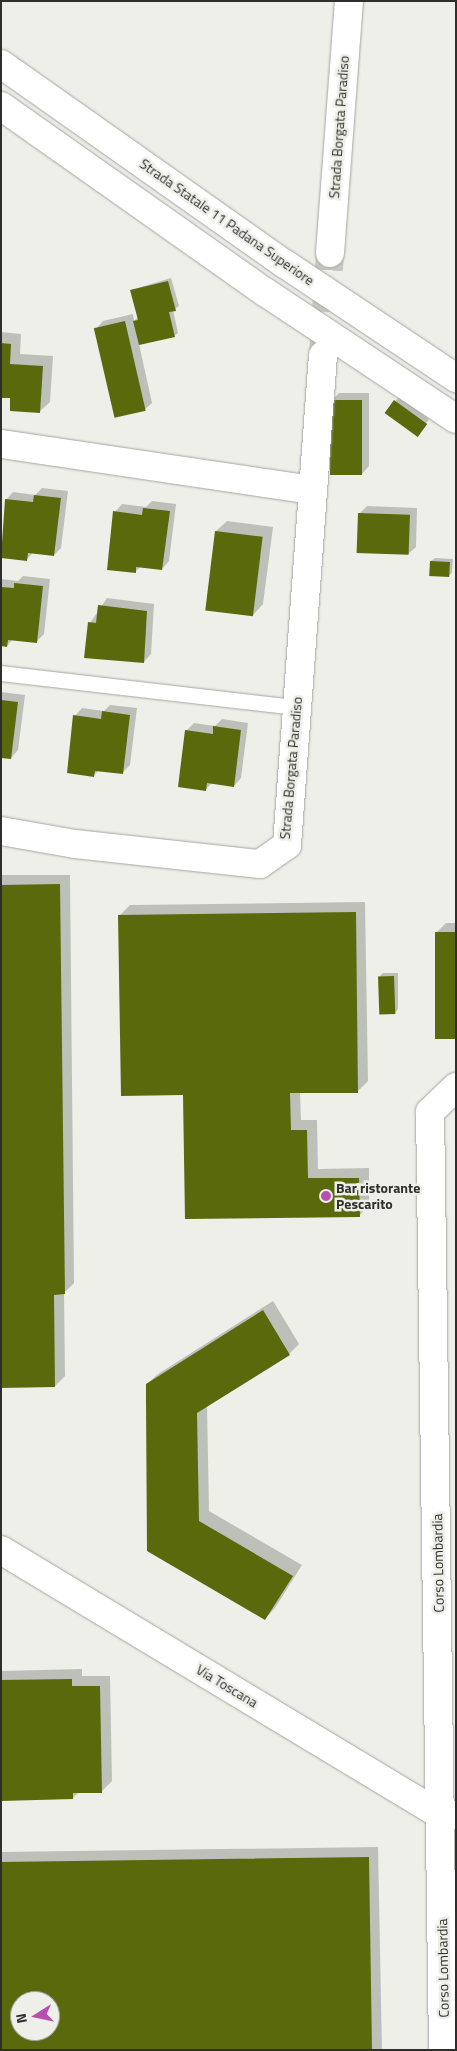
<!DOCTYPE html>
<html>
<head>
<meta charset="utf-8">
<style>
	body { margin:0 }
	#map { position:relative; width:457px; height:2051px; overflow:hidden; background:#edefe8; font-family:"Titillium Web",sans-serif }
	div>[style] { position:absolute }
	.shadow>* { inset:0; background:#0003 }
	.building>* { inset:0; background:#5a690c; transform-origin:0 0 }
	.street-tunnel>* { height:28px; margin-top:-14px; transform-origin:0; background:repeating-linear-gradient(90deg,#c7c9c2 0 28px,transparent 0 42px) }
	.roads { filter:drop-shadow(0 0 1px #a4a69f) drop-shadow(0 0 1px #a4a69f) }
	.lane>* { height:15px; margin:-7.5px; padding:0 7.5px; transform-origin:7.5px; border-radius:7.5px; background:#fff }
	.street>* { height:28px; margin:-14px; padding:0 14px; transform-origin:14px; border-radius:14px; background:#fff }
	.highway>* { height:28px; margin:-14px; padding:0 14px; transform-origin:14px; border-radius:14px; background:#fff }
	.dots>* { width:14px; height:14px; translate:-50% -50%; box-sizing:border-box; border:2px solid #edefe8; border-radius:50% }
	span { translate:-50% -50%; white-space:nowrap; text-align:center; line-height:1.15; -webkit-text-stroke:5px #edefe8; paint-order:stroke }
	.street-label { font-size:14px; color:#2e2f2c }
	.poi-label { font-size:14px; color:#2e2f2c; font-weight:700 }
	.left { translate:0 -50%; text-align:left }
	.frame { position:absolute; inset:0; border:2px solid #2e2f2c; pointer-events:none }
	.north { position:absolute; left:10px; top:1991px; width:50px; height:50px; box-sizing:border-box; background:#edefe8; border:1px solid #a1a29d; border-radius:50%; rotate:260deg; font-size:14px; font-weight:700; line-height:20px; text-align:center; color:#2e2f2c }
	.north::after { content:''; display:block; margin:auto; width:18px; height:22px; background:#b84fb2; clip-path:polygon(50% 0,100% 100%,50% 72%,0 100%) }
</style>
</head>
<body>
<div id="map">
	<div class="shadow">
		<i style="clip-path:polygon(171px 278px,179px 306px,173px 310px,178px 333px,174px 336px,139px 344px,152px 403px,144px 410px,96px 329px,103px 321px,133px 314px,134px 321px,138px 317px,131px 290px)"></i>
		<i style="clip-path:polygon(1px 332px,21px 334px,20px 354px,53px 356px,50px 402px,39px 412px,12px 397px,1px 396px)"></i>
		<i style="clip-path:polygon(339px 393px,369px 393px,369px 466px,362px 474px,331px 401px)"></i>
		<i style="clip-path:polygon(399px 397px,429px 419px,420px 432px,386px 413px)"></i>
		<i style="clip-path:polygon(42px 488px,68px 491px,61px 548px,54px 555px,33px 553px,26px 560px,1px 557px,6px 500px,13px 492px,35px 495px)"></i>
		<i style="clip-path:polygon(152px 501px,176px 504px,169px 561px,162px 569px,141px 566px,135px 572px,115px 512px,122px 504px,146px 507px)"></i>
		<i style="clip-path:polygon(367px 506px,417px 508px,416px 547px,408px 554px,359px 514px)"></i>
		<i style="clip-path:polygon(227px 521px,273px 527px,263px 604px,253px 615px,216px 531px)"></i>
		<i style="clip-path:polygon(435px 558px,453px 559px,452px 573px,448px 576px,431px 561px)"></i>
		<i style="clip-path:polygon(23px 576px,50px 579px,44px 634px,36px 642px,13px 639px,7px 646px,1px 645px,1px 579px,18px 581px)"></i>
		<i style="clip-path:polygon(107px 598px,154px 604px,151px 654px,144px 662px,90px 623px)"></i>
		<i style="clip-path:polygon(1px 692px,25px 695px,18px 750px,11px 758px,1px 757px)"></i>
		<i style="clip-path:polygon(110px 705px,137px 708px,130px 765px,122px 773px,99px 770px,94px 775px,75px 716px,82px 708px,104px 711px)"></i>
		<i style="clip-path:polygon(222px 719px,248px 723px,241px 778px,234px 786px,212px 783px,206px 789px,186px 731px,194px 723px,215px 726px)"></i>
		<i style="clip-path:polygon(1px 875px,70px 875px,74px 1283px,64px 1293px,65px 1376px,55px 1386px,1px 1387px)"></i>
		<i style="clip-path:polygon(365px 902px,368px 1081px,358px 1091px,300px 1092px,301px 1120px,317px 1120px,318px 1169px,369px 1168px,369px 1206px,359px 1216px,184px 1094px,120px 915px,130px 905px)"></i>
		<i style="clip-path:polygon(446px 923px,456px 923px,456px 1038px,436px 933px)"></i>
		<i style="clip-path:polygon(383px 973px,398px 973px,398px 1009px,395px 1013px,379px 977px)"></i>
		<i style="clip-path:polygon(273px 1301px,299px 1344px,289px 1354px,207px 1405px,209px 1511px,302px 1565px,275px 1608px,265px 1619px,149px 1550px,147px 1384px,158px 1374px)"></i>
		<i style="clip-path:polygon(82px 1669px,82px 1676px,110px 1676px,112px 1781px,102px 1791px,79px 1792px,73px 1798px,1px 1799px,1px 1671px)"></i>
		<i style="clip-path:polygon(evenodd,378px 1847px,382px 2050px,1px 2050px,1px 1852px,378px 1847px,20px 2001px,50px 2001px,50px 2031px,20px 2031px,20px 2001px)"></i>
	</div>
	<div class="building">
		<i style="clip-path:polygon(168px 281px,176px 311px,169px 312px,175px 337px,139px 345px,133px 321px,138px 320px,130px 290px)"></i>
		<i style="left:125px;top:321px;width:92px;height:32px;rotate:77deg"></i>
		<i style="clip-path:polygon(1px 343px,11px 344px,10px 364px,43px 366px,40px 413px,10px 411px,10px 398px,1px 398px)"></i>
		<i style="left:330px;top:400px;width:32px;height:75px"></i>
		<i style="left:394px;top:400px;width:41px;height:16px;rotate:36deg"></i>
		<i style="clip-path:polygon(34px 495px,61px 498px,54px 556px,28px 553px,27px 561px,1px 558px,5px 499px,33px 502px)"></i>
		<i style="clip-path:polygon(143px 508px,170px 511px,162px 570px,136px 567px,136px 573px,107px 570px,113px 511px,142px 515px)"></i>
		<i style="left:358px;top:513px;width:52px;height:40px;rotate:2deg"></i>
		<i style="left:215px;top:531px;width:48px;height:80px;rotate:7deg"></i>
		<i style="left:430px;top:561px;width:20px;height:15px;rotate:3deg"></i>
		<i style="clip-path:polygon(14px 583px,43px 586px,37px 643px,8px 640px,7px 647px,1px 646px,1px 587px,14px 588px)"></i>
		<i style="clip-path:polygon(98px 605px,147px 611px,144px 663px,84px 658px,88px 622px,96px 623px)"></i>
		<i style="clip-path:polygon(1px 700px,18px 702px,11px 759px,1px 758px)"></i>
		<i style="clip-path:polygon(102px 711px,130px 715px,123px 774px,95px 771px,94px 777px,67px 773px,73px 715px,101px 719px)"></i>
		<i style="clip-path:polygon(213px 726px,241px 730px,234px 787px,207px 783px,206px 791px,178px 787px,185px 730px,213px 734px)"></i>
		<i style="clip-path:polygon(60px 884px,65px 1294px,54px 1295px,55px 1387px,1px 1388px,1px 885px)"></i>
		<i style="clip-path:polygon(356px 912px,358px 1093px,290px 1093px,291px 1130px,307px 1130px,308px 1178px,359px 1178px,360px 1217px,185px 1219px,183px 1095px,121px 1096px,118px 915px)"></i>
		<i style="left:456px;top:932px;width:107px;height:21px;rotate:90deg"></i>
		<i style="left:394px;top:976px;width:38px;height:16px;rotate:88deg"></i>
		<i style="clip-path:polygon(263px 1310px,290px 1355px,197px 1413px,199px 1521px,293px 1576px,265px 1620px,147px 1551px,146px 1401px,146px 1384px)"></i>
		<i style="clip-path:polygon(72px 1679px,72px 1686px,100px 1686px,102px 1793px,73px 1793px,73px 1799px,1px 1801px,1px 1680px)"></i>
		<i style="clip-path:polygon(evenodd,369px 1857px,372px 2050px,1px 2050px,1px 1862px,369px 1857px,20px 2001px,50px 2001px,50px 2031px,20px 2031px,20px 2001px)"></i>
	</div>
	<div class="street-tunnel">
		<i style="left:323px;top:354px;width:101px;rotate:-86deg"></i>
	</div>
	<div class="roads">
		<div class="lane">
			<i style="left:1px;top:673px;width:298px;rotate:6.6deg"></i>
		</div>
		<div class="street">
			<i style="left:330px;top:253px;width:253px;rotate:-85.7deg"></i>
			<i style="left:1px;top:444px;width:315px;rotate:8.4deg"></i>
			<i style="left:1px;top:831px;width:75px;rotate:10deg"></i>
			<i style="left:75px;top:844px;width:186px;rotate:6.2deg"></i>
			<i style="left:260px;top:864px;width:33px;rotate:-35deg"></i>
			<i style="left:287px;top:845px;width:491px;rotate:-85.8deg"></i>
			<i style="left:1px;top:1550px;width:514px;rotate:31.06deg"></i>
			<i style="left:441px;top:1815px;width:15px"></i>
			<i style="left:443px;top:2050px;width:938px;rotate:-90.79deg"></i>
			<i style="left:430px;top:1112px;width:36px;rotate:-44deg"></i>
		</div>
		<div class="highway">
			<i style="left:1px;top:64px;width:347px;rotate:35.2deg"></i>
			<i style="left:285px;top:264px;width:206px;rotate:33.7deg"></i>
			<i style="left:1px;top:106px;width:323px;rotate:35.2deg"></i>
			<i style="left:265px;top:292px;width:229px;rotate:33.6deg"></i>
		</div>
	</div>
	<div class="dots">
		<i style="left:326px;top:1196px;background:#b84fb2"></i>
	</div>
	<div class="street-label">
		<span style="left:339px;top:127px;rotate:-86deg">Strada Borgata Paradiso</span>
		<span style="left:227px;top:222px;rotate:35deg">Strada Statale 11 Padana Superiore</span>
		<span style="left:291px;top:768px;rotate:-85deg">Strada Borgata Paradiso</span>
		<span style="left:438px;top:1563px;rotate:-91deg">Corso Lombardia</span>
		<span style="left:227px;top:1686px;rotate:31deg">Via Toscana</span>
		<span style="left:443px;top:1968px;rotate:-91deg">Corso Lombardia</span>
	</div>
	<div class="poi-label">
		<span class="left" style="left:336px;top:1196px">Bar ristorante<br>Pescarito</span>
	</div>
	<div class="frame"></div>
	<div class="north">N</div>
</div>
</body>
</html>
